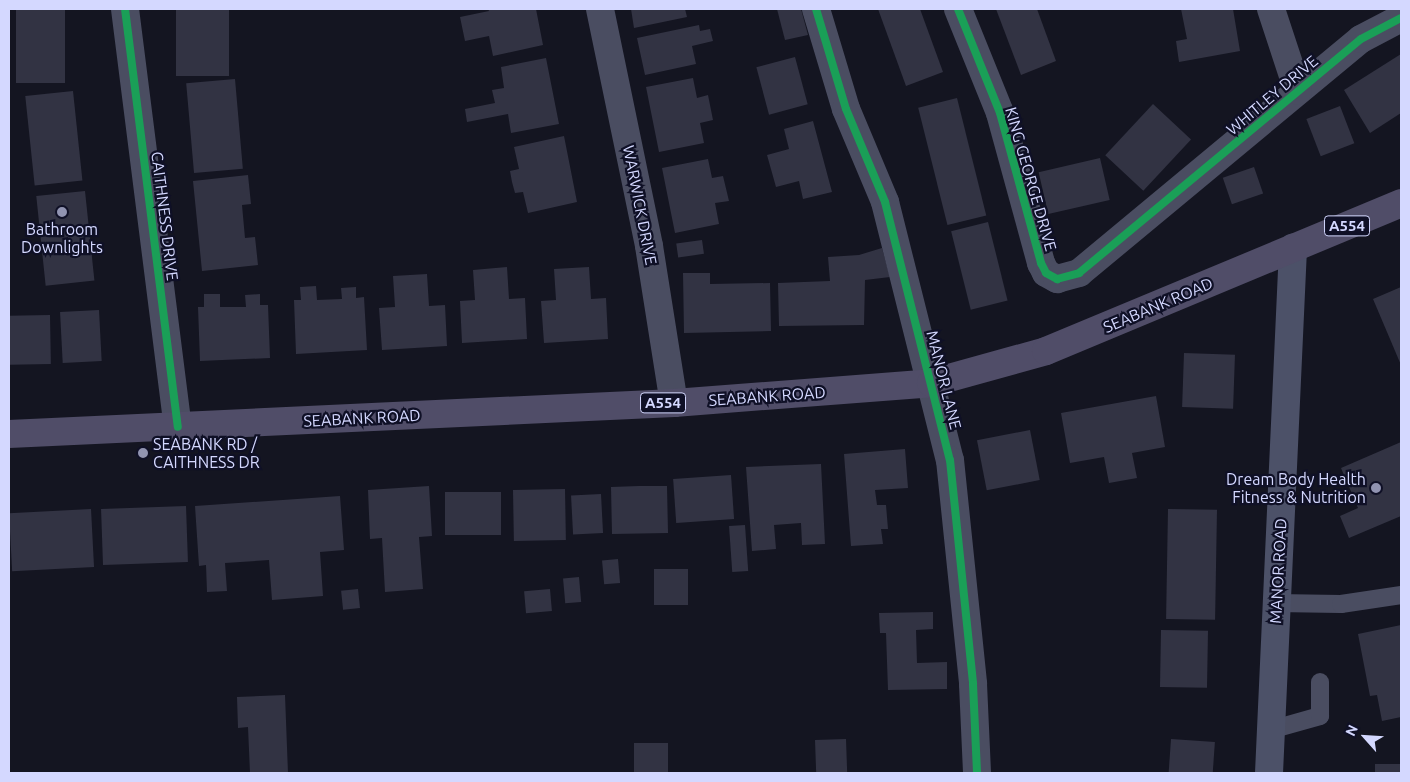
<!DOCTYPE html>
<html>
<head>
<meta charset="utf-8">
<style>
	body { margin:0 }
	#map { position:relative; width:1410px; height:782px; overflow:hidden; background:#141521; font-family:Ubuntu,sans-serif }
	div>[style] { position:absolute }
	.building>* { inset:0; background:#323343; transform-origin:0 0 }
	.lane>* { height:18px; margin:-9px; padding:0 9px; transform-origin:9px; border-radius:9px; background:#4a4d61 }
	.street>* { height:28px; margin:-14px; padding:0 14px; transform-origin:14px; border-radius:14px; background:#4a4d61 }
	.secondary>* { height:28px; margin:-14px; padding:0 14px; transform-origin:14px; border-radius:14px; background:#4c5168 }
	.primary>* { height:28px; margin:-14px; padding:0 14px; transform-origin:14px; border-radius:14px; background:#504d68 }
	.cycleway>* { height:8px; margin:-4px; padding:0 4px; transform-origin:4px; border-radius:4px; background:#1a9f57 }
	.dots>* { width:14px; height:14px; translate:-50% -50%; box-sizing:border-box; border:2px solid #0f1026; border-radius:50% }
	span { translate:-50% -50%; white-space:nowrap; text-align:center; line-height:1.15; -webkit-text-stroke:4.5px #0f1026; paint-order:stroke }
	.shield-label span { padding:1px 4px; background:#0f1026; border:1px solid; border-radius:4px; -webkit-text-stroke-width:0 }
	.shield-label { font-size:15px; color:#d4d8ff; font-weight:700 }
	.street-label { font-size:16px; color:#d4d8ff }
	.poi-label { font-size:16px; color:#d4d8ff }
	.left { translate:0 -50%; text-align:left }
	.right { translate:-100% -50%; text-align:right }
	.frame { position:absolute; inset:0; border:10px solid #d4d8ff; pointer-events:none }
	.north { position:absolute; left:1340px; top:712px; width:50px; height:50px; -webkit-text-stroke:4px #0f1026; paint-order:stroke; rotate:296deg; font-size:14px; font-weight:700; line-height:20px; text-align:center; color:#d4d8ff }
	.north::after { content:''; display:block; margin:auto; width:18px; height:22px; background:#d4d8ff; clip-path:polygon(50% 0,100% 100%,50% 72%,0 100%) }
</style>
</head>
<body>
<div id="map">
	<div class="building">
		<i style="left:16px;top:9px;width:49px;height:74px"></i>
		<i style="left:176px;top:9px;width:53px;height:67px"></i>
		<i style="clip-path:polygon(488px 9px,536px 9px,543px 45px,493px 56px,489px 36px,465px 41px,460px 17px,489px 11px)"></i>
		<i style="clip-path:polygon(631px 9px,685px 9px,687px 17px,634px 28px)"></i>
		<i style="clip-path:polygon(777px 9px,801px 9px,808px 35px,785px 40px)"></i>
		<i style="clip-path:polygon(878px 9px,920px 9px,943px 72px,906px 86px)"></i>
		<i style="clip-path:polygon(996px 9px,1037px 9px,1056px 61px,1021px 75px)"></i>
		<i style="clip-path:polygon(1181px 9px,1233px 9px,1240px 51px,1179px 62px,1176px 41px,1187px 39px)"></i>
		<i style="clip-path:polygon(699px 25px,700px 31px,710px 29px,713px 41px,692px 46px,696px 64px,645px 75px,637px 38px)"></i>
		<i style="clip-path:polygon(1401px 54px,1401px 113px,1370px 133px,1344px 90px)"></i>
		<i style="left:795px;top:57px;width:49px;height:40px;rotate:75deg"></i>
		<i style="clip-path:polygon(546px 58px,559px 124px,511px 133px,508px 114px,467px 122px,465px 109px,495px 103px,492px 90px,504px 88px,501px 67px)"></i>
		<i style="clip-path:polygon(693px 78px,697px 98px,708px 95px,713px 120px,700px 123px,704px 143px,659px 152px,646px 87px)"></i>
		<i style="left:235px;top:79px;width:90px;height:49px;rotate:85deg"></i>
		<i style="left:73px;top:91px;width:90px;height:48px;rotate:84deg"></i>
		<i style="left:957px;top:98px;width:121px;height:40px;rotate:76deg"></i>
		<i style="left:1153px;top:104px;width:52px;height:70px;rotate:43deg"></i>
		<i style="left:1340px;top:106px;width:40px;height:36px;rotate:69deg"></i>
		<i style="clip-path:polygon(813px 121px,832px 192px,803px 199px,799px 181px,776px 187px,767px 155px,789px 149px,784px 129px)"></i>
		<i style="clip-path:polygon(564px 136px,577px 202px,528px 213px,523px 192px,515px 193px,512px 182px,510px 171px,519px 169px,514px 147px)"></i>
		<i style="left:1100px;top:158px;width:43px;height:63px;rotate:77deg"></i>
		<i style="clip-path:polygon(708px 159px,712px 178px,723px 176px,729px 201px,715px 203px,719px 224px,675px 233px,662px 168px)"></i>
		<i style="left:1254px;top:167px;width:28px;height:33px;rotate:71deg"></i>
		<i style="clip-path:polygon(248px 175px,251px 204px,242px 205px,245px 238px,255px 237px,258px 265px,202px 271px,193px 181px)"></i>
		<i style="left:85px;top:191px;width:90px;height:49px;rotate:84deg"></i>
		<i style="left:988px;top:222px;width:81px;height:38px;rotate:76deg"></i>
		<i style="left:702px;top:240px;width:14px;height:26px;rotate:82deg"></i>
		<i style="clip-path:polygon(882px 248px,890px 277px,865px 280px,864px 325px,779px 326px,778px 283px,830px 281px,828px 257px,859px 255px)"></i>
		<i style="clip-path:polygon(507px 267px,509px 299px,525px 298px,527px 339px,462px 343px,460px 301px,475px 300px,473px 270px)"></i>
		<i style="clip-path:polygon(589px 267px,591px 299px,606px 298px,608px 339px,544px 343px,541px 301px,556px 300px,554px 269px)"></i>
		<i style="clip-path:polygon(683px 273px,710px 273px,710px 284px,770px 283px,771px 331px,684px 333px)"></i>
		<i style="clip-path:polygon(427px 274px,429px 306px,445px 305px,447px 346px,382px 350px,379px 308px,395px 307px,393px 276px)"></i>
		<i style="clip-path:polygon(316px 286px,317px 300px,342px 299px,341px 288px,356px 287px,356px 298px,364px 297px,367px 350px,296px 354px,294px 300px,301px 300px,300px 287px)"></i>
		<i style="clip-path:polygon(1401px 287px,1401px 365px,1373px 299px)"></i>
		<i style="clip-path:polygon(204px 294px,220px 294px,220px 307px,246px 307px,245px 295px,260px 294px,260px 305px,268px 305px,270px 358px,200px 361px,198px 307px,204px 307px)"></i>
		<i style="left:99px;top:310px;width:51px;height:39px;rotate:87deg"></i>
		<i style="left:50px;top:315px;width:49px;height:41px;rotate:89deg"></i>
		<i style="left:1184px;top:353px;width:51px;height:54px;rotate:2deg"></i>
		<i style="clip-path:polygon(1156px 396px,1165px 447px,1132px 453px,1137px 478px,1109px 483px,1104px 457px,1070px 463px,1061px 413px)"></i>
		<i style="left:1030px;top:430px;width:51px;height:54px;rotate:79deg"></i>
		<i style="clip-path:polygon(1401px 442px,1401px 516px,1349px 538px,1340px 516px,1358px 508px,1341px 468px)"></i>
		<i style="clip-path:polygon(905px 449px,908px 488px,875px 490px,877px 505px,886px 505px,888px 529px,881px 529px,883px 544px,851px 546px,844px 454px)"></i>
		<i style="clip-path:polygon(821px 464px,825px 544px,802px 545px,801px 523px,774px 525px,776px 549px,752px 551px,746px 467px)"></i>
		<i style="left:731px;top:475px;width:44px;height:58px;rotate:86deg"></i>
		<i style="clip-path:polygon(429px 486px,432px 536px,419px 537px,423px 589px,385px 592px,382px 538px,370px 539px,368px 490px)"></i>
		<i style="clip-path:polygon(639px 486px,667px 486px,668px 533px,612px 534px,611px 487px)"></i>
		<i style="left:565px;top:489px;width:51px;height:52px;rotate:89deg"></i>
		<i style="left:501px;top:492px;width:43px;height:56px;rotate:90deg"></i>
		<i style="left:601px;top:494px;width:39px;height:30px;rotate:87deg"></i>
		<i style="clip-path:polygon(340px 496px,344px 550px,320px 552px,323px 596px,272px 600px,269px 560px,225px 563px,227px 591px,207px 592px,206px 565px,199px 566px,195px 506px)"></i>
		<i style="left:186px;top:506px;width:56px;height:85px;rotate:88deg"></i>
		<i style="left:91px;top:509px;width:58px;height:82px;rotate:87deg"></i>
		<i style="left:1168px;top:509px;width:49px;height:110px;rotate:1deg"></i>
		<i style="left:745px;top:525px;width:46px;height:16px;rotate:86deg"></i>
		<i style="left:618px;top:559px;width:24px;height:16px;rotate:85deg"></i>
		<i style="left:654px;top:569px;width:34px;height:36px"></i>
		<i style="left:579px;top:577px;width:25px;height:16px;rotate:85deg"></i>
		<i style="left:358px;top:589px;width:19px;height:17px;rotate:84deg"></i>
		<i style="left:550px;top:589px;width:22px;height:26px;rotate:85deg"></i>
		<i style="clip-path:polygon(933px 612px,933px 629px,916px 630px,917px 663px,947px 662px,947px 689px,888px 690px,886px 633px,880px 633px,879px 613px)"></i>
		<i style="clip-path:polygon(1401px 625px,1401px 717px,1382px 721px,1377px 695px,1370px 696px,1358px 634px)"></i>
		<i style="left:1161px;top:630px;width:47px;height:57px;rotate:1deg"></i>
		<i style="clip-path:polygon(285px 695px,288px 773px,250px 773px,248px 727px,238px 728px,237px 697px)"></i>
		<i style="left:846px;top:739px;width:34px;height:31px;rotate:88deg"></i>
		<i style="left:1171px;top:739px;width:44px;height:34px;rotate:4deg"></i>
		<i style="left:634px;top:743px;width:34px;height:30px"></i>
		<i style="left:1375px;top:764px;width:26px;height:9px"></i>
	</div>
	<div class="lane">
		<i style="left:1276px;top:603px;width:65px;rotate:0.9deg"></i>
		<i style="left:1341px;top:604px;width:61px;rotate:-8.5deg"></i>
		<i style="left:1270px;top:730px;width:52px;rotate:-15.6deg"></i>
		<i style="left:1320px;top:716px;width:34px;rotate:-90deg"></i>
	</div>
	<div class="street">
		<i style="left:125px;top:9px;width:421px;rotate:82.8deg"></i>
		<i style="left:600px;top:9px;width:242px;rotate:78.3deg"></i>
		<i style="left:649px;top:246px;width:159px;rotate:81deg"></i>
		<i style="left:816px;top:9px;width:104px;rotate:73.3deg"></i>
		<i style="left:846px;top:109px;width:101px;rotate:67.2deg"></i>
		<i style="left:885px;top:202px;width:266px;rotate:75.9deg"></i>
		<i style="left:950px;top:460px;width:225px;rotate:84.1deg"></i>
		<i style="left:973px;top:684px;width:89px;rotate:87.4deg"></i>
		<i style="left:958px;top:9px;width:112px;rotate:68deg"></i>
		<i style="left:1000px;top:113px;width:156px;rotate:74.7deg"></i>
		<i style="left:1041px;top:263px;width:11px;rotate:63deg"></i>
		<i style="left:1046px;top:273px;width:13px;rotate:29deg"></i>
		<i style="left:1057px;top:279px;width:23px;rotate:-15deg"></i>
		<i style="left:1079px;top:273px;width:366px;rotate:-39.7deg"></i>
		<i style="left:1361px;top:39px;width:45px;rotate:-27.7deg"></i>
		<i style="left:1271px;top:9px;width:86px;rotate:71.8deg"></i>
	</div>
	<div class="secondary">
		<i style="left:1269px;top:773px;width:526px;rotate:-87.38deg"></i>
	</div>
	<div class="primary">
		<i style="left:9px;top:434px;width:666px;rotate:-2.67deg"></i>
		<i style="left:674px;top:403px;width:258px;rotate:-4.4deg"></i>
		<i style="left:931px;top:383px;width:119px;rotate:-15.5deg"></i>
		<i style="left:1046px;top:351px;width:385px;rotate:-22.6deg"></i>
	</div>
	<div class="cycleway">
		<i style="left:125px;top:9px;width:421px;rotate:82.8deg"></i>
		<i style="left:816px;top:9px;width:104px;rotate:73.3deg"></i>
		<i style="left:846px;top:109px;width:101px;rotate:67.2deg"></i>
		<i style="left:885px;top:202px;width:266px;rotate:75.9deg"></i>
		<i style="left:950px;top:460px;width:225px;rotate:84.1deg"></i>
		<i style="left:973px;top:684px;width:89px;rotate:87.4deg"></i>
		<i style="left:958px;top:9px;width:112px;rotate:68deg"></i>
		<i style="left:1000px;top:113px;width:156px;rotate:74.7deg"></i>
		<i style="left:1041px;top:263px;width:11px;rotate:63deg"></i>
		<i style="left:1046px;top:273px;width:13px;rotate:29deg"></i>
		<i style="left:1057px;top:279px;width:23px;rotate:-15deg"></i>
		<i style="left:1079px;top:273px;width:366px;rotate:-39.7deg"></i>
		<i style="left:1361px;top:39px;width:45px;rotate:-27.7deg"></i>
	</div>
	<div class="dots">
		<i style="left:62px;top:212px;background:#9194b1"></i>
		<i style="left:143px;top:453px;background:#9194b1"></i>
		<i style="left:1376px;top:488px;background:#9194b1"></i>
	</div>
	<div class="shield-label">
		<span style="left:1347px;top:226px">A554</span>
		<span style="left:663px;top:403px">A554</span>
	</div>
	<div class="street-label">
		<span style="left:1272px;top:95px;rotate:-40deg">WHITLEY DRIVE</span>
		<span style="left:1031px;top:179px;rotate:74deg">KING GEORGE DRIVE</span>
		<span style="left:640px;top:205px;rotate:79deg">WARWICK DRIVE</span>
		<span style="left:165px;top:216px;rotate:83deg">CAITHNESS DRIVE</span>
		<span style="left:1158px;top:305px;rotate:-23deg">SEABANK ROAD</span>
		<span style="left:944px;top:380px;rotate:76deg">MANOR LANE</span>
		<span style="left:767px;top:396px;rotate:-4deg">SEABANK ROAD</span>
		<span style="left:362px;top:418px;rotate:-3deg">SEABANK ROAD</span>
		<span style="left:1278px;top:571px;rotate:-87deg">MANOR ROAD</span>
	</div>
	<div class="poi-label">
		<span style="left:62px;top:238px">Bathroom<br>Downlights</span>
		<span class="left" style="left:153px;top:453px">SEABANK RD /<br>CAITHNESS DR</span>
		<span class="right" style="left:1366px;top:488px">Dream Body Health<br>Fitness &amp; Nutrition</span>
	</div>
	<div class="frame"></div>
	<div class="north">N</div>
</div>
</body>
</html>
